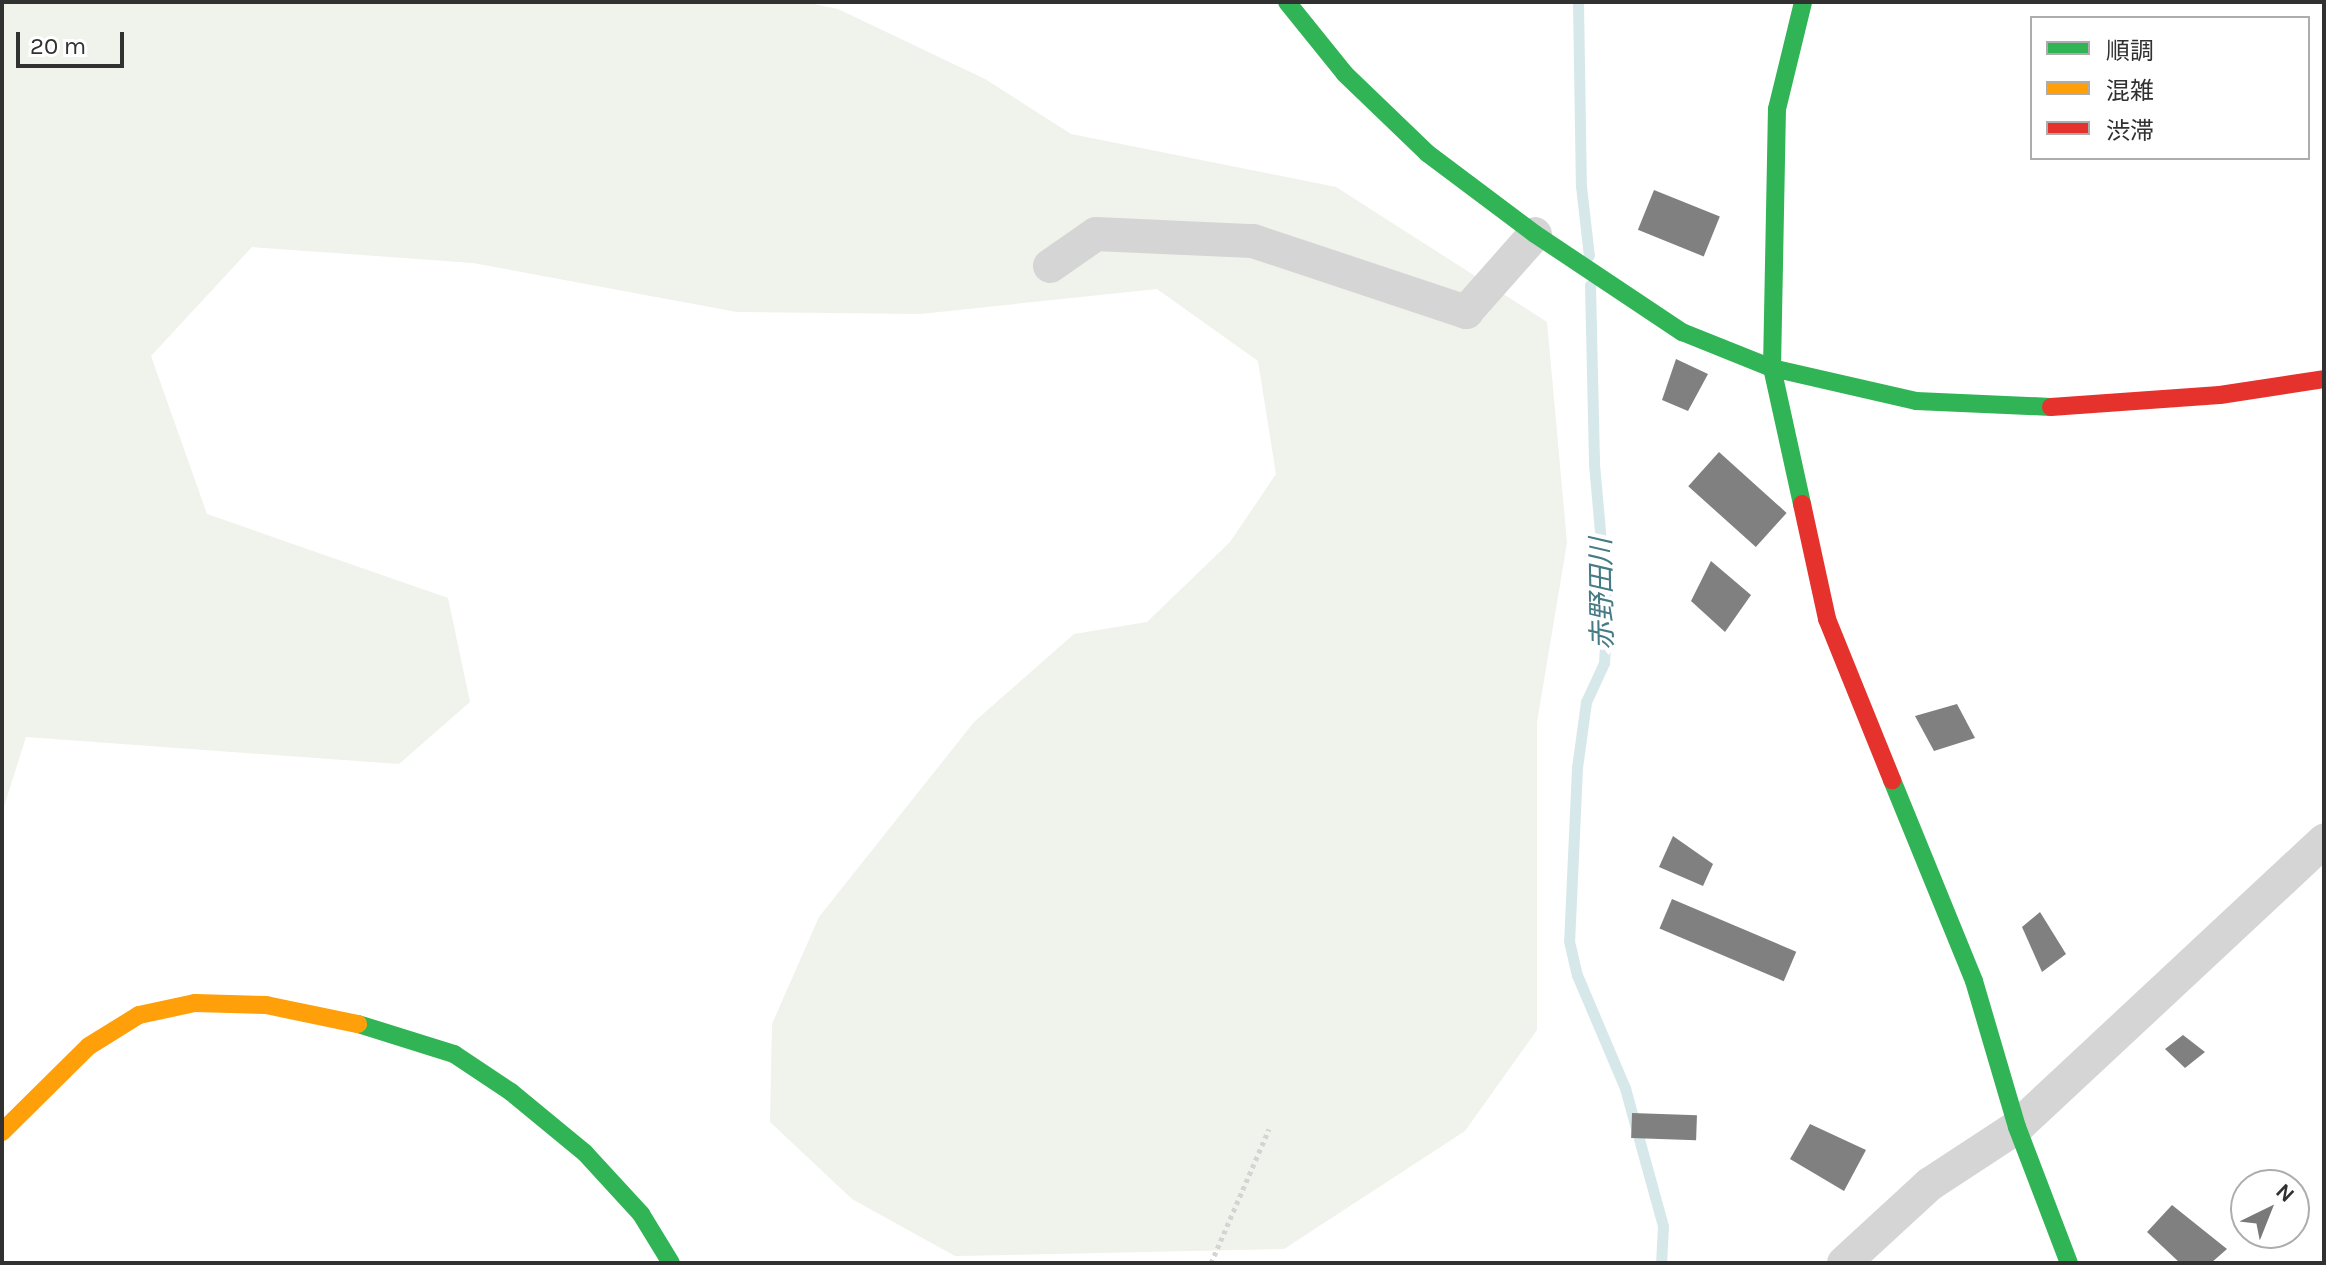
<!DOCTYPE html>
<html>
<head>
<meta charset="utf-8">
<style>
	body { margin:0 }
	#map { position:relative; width:2326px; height:1265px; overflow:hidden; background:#fff; font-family:Karla,"Noto Sans JP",sans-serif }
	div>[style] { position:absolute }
	.green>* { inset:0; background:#f0f2ec }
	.stream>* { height:11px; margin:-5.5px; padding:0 5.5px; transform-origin:5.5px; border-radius:5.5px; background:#d7e8ea }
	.building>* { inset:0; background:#808080; transform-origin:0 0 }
	.path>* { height:5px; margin-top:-2.5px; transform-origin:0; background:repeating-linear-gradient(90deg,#d4d4d4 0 4px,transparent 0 8px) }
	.street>* { height:34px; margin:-17px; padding:0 17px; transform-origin:17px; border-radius:17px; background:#d5d5d5 }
	.fast>* { height:18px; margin:-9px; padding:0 9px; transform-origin:9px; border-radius:9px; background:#30b455 }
	.slow>* { height:18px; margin:-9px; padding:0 9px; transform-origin:9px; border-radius:9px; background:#ff9f0a }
	.jam>* { height:18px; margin:-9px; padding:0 9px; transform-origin:9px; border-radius:9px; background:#e5322d }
	span { translate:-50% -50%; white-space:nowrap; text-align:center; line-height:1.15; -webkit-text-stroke:8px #fff; paint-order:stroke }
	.water-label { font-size:28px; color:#457b84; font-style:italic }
	.frame { position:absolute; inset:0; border:4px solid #313131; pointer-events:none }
	.legend { position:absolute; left:2030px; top:16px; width:280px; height:144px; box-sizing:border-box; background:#fff; border:2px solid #adadad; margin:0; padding:10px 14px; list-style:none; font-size:24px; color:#313131 }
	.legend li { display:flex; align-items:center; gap:16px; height:40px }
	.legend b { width:40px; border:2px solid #adadad }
	.north { position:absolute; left:2230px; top:1169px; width:80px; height:80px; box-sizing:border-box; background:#fff; border:2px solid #adadad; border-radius:50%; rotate:43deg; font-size:22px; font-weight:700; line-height:32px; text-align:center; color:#313131 }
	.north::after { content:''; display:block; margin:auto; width:28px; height:36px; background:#797979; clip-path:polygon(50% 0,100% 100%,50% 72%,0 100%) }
	.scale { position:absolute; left:16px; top:32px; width:108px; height:36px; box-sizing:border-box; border:4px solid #313131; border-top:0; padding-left:10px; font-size:24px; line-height:28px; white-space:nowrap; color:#313131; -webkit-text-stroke:6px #fff; paint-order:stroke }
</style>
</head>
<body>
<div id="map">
	<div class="green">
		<i style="clip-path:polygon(2px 2px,804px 2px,838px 9px,985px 79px,1071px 134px,1336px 187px,1547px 322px,1567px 543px,1537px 722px,1537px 1030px,1465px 1131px,1284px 1249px,955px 1256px,852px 1199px,770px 1122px,772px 1024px,819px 917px,974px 722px,1074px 634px,1147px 622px,1230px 542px,1276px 474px,1258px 361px,1157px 289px,920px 314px,737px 312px,473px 263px,252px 247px,151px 356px,207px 514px,448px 598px,470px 702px,399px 764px,26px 737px,2px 813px)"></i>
	</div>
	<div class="stream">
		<i style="left:1578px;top:2px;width:184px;rotate:89.1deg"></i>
		<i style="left:1581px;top:186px;width:70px;rotate:83.5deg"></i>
		<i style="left:1590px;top:285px;width:179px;rotate:88.7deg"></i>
		<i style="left:1594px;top:464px;width:148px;rotate:84.9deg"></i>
		<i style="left:1607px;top:611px;width:52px;rotate:93.3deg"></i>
		<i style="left:1604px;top:663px;width:43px;rotate:114.8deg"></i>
		<i style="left:1586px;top:702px;width:67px;rotate:97.8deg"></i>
		<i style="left:1577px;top:768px;width:173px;rotate:92.6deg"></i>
		<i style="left:1569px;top:941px;width:35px;rotate:77deg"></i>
		<i style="left:1577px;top:975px;width:123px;rotate:67deg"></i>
		<i style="left:1625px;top:1088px;width:143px;rotate:74.6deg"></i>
		<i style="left:1663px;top:1226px;width:37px;rotate:93deg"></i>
	</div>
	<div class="building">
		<i style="left:1654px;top:190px;width:71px;height:43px;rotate:22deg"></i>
		<i style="clip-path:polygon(1676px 359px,1708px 374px,1688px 411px,1662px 400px)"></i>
		<i style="left:1719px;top:452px;width:91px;height:46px;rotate:42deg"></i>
		<i style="clip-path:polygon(1711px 561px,1751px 595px,1725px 632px,1691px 601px)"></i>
		<i style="clip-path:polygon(1957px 704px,1975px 738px,1934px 751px,1915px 716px)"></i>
		<i style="clip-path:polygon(1673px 836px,1713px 864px,1703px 886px,1659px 867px)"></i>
		<i style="left:1672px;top:899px;width:135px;height:32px;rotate:23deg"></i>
		<i style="clip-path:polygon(2040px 912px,2066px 954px,2042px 972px,2022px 927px)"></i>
		<i style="clip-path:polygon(2183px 1035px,2205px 1052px,2185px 1068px,2165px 1049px)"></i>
		<i style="left:1632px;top:1113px;width:65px;height:25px;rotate:2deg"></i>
		<i style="clip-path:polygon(1810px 1124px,1866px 1150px,1844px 1191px,1790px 1159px)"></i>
		<i style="clip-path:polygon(2172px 1205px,2227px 1249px,2211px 1263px,2180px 1263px,2147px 1232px)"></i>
	</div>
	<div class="path">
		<i style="left:1211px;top:1263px;width:146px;rotate:-66.6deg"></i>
	</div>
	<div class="street">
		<i style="left:1050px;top:266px;width:56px;rotate:-34.8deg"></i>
		<i style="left:1096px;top:234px;width:157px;rotate:2.6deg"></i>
		<i style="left:1253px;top:241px;width:225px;rotate:18.4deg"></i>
		<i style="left:1466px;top:312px;width:104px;rotate:-48.5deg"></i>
		<i style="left:1844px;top:1263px;width:117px;rotate:-42.6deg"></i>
		<i style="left:1930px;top:1184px;width:104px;rotate:-33.2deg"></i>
		<i style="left:2017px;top:1127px;width:420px;rotate:-43deg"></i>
	</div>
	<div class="fast">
		<i style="left:1287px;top:2px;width:92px;rotate:51.1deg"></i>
		<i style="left:1345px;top:74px;width:114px;rotate:43.9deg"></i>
		<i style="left:1427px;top:153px;width:135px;rotate:36.9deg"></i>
		<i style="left:1535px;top:234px;width:177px;rotate:33.7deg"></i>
		<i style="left:1682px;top:332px;width:97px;rotate:21.8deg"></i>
		<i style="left:1772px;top:368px;width:148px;rotate:12.9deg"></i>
		<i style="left:1916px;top:401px;width:135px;rotate:2.5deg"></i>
		<i style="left:1802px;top:504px;width:139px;rotate:-102.4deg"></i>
		<i style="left:1772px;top:368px;width:259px;rotate:-88.9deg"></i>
		<i style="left:1777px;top:109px;width:110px;rotate:-76.3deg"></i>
		<i style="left:1892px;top:780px;width:217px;rotate:67.8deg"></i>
		<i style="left:1974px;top:981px;width:152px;rotate:73.6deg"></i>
		<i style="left:2017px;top:1127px;width:146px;rotate:69.1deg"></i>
		<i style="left:358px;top:1024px;width:101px;rotate:17.4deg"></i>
		<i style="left:454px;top:1054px;width:69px;rotate:33.7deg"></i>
		<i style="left:511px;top:1092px;width:96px;rotate:39.5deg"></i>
		<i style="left:585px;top:1153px;width:83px;rotate:47.4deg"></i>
		<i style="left:641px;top:1214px;width:57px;rotate:58.5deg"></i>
	</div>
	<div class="slow">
		<i style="left:2px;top:1132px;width:122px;rotate:-44.7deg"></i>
		<i style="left:89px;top:1046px;width:59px;rotate:-31.8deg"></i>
		<i style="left:139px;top:1015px;width:57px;rotate:-12.1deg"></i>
		<i style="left:195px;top:1003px;width:71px;rotate:1.6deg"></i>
		<i style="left:266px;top:1005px;width:94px;rotate:11.7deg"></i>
	</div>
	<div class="jam">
		<i style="left:2051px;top:407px;width:169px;rotate:-4.1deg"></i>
		<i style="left:2220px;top:395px;width:105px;rotate:-8.7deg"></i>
		<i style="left:1802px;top:504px;width:118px;rotate:77.7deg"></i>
		<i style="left:1827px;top:619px;width:174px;rotate:68deg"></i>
	</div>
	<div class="water-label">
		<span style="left:1602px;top:594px;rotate:-91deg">赤野田川</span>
	</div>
	<div class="frame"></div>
	<ul class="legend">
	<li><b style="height:10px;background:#30b455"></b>順調</li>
	<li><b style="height:10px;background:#ff9f0a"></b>混雑</li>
	<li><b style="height:10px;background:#e5322d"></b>渋滞</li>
	</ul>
	<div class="north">N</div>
	<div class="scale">20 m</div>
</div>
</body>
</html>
